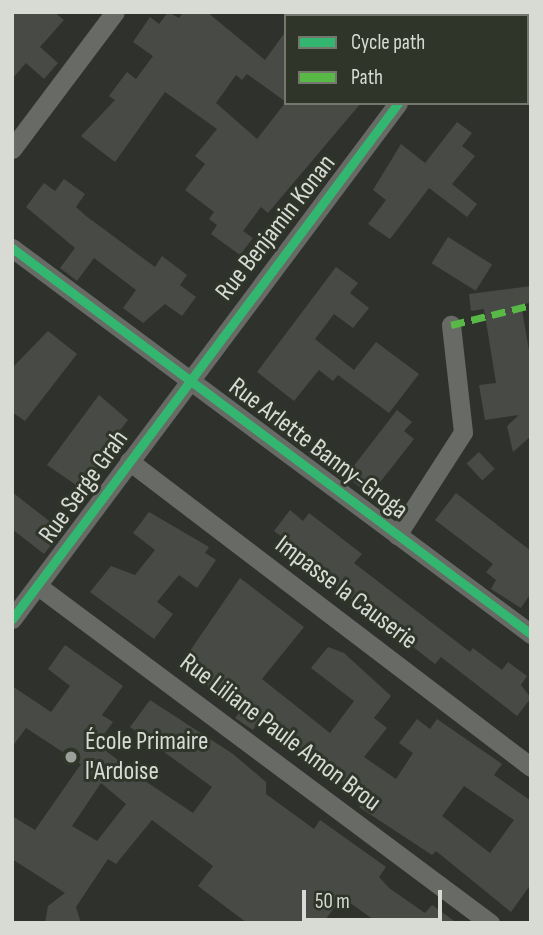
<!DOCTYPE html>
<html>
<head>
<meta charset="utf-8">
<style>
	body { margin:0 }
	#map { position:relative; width:543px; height:935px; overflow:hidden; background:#2f322c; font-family:"Sofia Sans Condensed",sans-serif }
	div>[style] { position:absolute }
	.building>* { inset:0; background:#484a45; transform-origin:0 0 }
	.minor>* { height:19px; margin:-9.5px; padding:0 9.5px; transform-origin:9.5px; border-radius:9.5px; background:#686a66 }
	.quiet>* { height:7px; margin-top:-3.5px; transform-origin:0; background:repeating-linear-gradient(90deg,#58b947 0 14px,transparent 0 21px) }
	.cycleway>* { height:9px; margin:-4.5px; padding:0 4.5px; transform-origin:4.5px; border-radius:4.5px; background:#33b770 }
	.dots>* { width:19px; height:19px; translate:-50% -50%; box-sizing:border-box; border:4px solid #2f3529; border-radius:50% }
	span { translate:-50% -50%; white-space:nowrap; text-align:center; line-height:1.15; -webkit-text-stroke:6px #2f3529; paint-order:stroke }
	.street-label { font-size:26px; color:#d8dbd4 }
	.poi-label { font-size:26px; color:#d8dbd4 }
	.left { translate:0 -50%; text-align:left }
	.frame { position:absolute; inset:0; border:14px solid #d8dbd4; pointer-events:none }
	.legend { position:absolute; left:284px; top:14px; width:245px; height:91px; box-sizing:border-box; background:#2f3529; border:2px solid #73776d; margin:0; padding:9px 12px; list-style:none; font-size:21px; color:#d8dbd4 }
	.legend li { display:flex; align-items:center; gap:14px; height:35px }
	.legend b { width:35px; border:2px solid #73776d }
	.scale { position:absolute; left:302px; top:890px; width:140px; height:32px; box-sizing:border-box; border:4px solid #d8dbd4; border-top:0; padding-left:9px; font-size:21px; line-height:24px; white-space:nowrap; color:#d8dbd4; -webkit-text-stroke:5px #2f3529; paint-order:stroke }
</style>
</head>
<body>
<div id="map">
	<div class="building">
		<i style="clip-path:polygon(12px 12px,54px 12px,64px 20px,40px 47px,58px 63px,44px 79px,26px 63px,12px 79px)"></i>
		<i style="clip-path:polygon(168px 12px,179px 18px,183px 12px,207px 12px,265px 60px,286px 31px,286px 102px,247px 74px,242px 80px,236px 75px,216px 103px,257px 139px,285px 103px,361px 103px,268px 213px,261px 207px,243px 231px,253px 238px,240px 255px,211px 234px,217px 225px,209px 219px,214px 212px,185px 190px,205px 164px,195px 156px,217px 129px,165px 92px,115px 162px,81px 136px,115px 100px,109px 96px,127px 72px,136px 79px,153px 56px,133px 42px,150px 17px,159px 24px)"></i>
		<i style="clip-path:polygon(457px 122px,472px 133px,462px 146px,475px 156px,452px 184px,477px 204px,467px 217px,429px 188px,390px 239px,368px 224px,386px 200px,373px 190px,401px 144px,425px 163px)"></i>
		<i style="clip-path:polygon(64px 179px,85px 194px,76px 207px,86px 216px,155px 267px,162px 256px,187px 275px,180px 285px,196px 297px,182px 316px,165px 304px,143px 323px,123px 308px,136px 290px,94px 258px,77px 281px,60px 268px,75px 248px,26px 207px,44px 183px,55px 191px)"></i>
		<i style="left:448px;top:237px;width:52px;height:31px;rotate:32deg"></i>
		<i style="clip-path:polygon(336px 267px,358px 283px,350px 293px,369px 308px,353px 328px,334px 314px,315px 339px,354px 370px,376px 342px,419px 374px,389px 413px,338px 375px,333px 381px,319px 370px,294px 401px,257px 372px)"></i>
		<i style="clip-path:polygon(531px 286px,531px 303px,521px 304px,531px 362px,531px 436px,513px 452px,507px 426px,519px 415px,485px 420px,479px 385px,496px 383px,484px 309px,471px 311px,469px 294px)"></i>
		<i style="clip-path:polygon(48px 331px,77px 354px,25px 421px,12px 412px,12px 368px)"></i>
		<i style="clip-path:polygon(99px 395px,128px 420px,113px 439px,117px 446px,79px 487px,47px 465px)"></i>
		<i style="clip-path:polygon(397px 410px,412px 422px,404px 431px,414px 439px,370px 495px,346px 476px)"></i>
		<i style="left:479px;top:452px;width:23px;height:17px;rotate:47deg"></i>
		<i style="clip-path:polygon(12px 492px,62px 531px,44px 554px,12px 529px)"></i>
		<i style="clip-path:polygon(456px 493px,531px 551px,531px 593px,521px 608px,491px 589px,496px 580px,486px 572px,493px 564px,435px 520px)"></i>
		<i style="clip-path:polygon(290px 510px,303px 521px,309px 513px,362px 554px,354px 563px,470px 652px,473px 648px,502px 670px,508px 662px,527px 676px,521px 685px,531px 698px,517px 716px,441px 657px,435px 664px,298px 557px,302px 552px,274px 531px)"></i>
		<i style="clip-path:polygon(149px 512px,209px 547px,205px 553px,216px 560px,197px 588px,179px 575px,157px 602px,173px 614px,154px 639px,90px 592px,111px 566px,135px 575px,155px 550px,133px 533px)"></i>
		<i style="clip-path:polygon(evenodd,240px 578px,304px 627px,262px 679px,330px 733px,354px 701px,311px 668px,328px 647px,344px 653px,391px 696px,374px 718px,387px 728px,364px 757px,396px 779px,413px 753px,399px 743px,417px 719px,430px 729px,437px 719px,502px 764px,494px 775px,531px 801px,531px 884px,511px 912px,436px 851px,432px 855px,359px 807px,363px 801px,346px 785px,261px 718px,253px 730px,235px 718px,240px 712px,181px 664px,240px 578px,464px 786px,514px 820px,490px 853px,442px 816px,464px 786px)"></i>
		<i style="clip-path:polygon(evenodd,65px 645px,123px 686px,102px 715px,113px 722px,97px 744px,145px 781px,193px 813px,212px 787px,130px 727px,150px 700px,233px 754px,266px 782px,266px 794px,314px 829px,320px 820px,386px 867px,379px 877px,389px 888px,425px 913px,432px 905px,457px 923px,378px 923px,342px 897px,323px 923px,247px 923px,198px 886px,213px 866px,152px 820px,116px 864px,108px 859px,76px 907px,81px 923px,45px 923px,48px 906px,65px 893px,12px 859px,12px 816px,35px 830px,81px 764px,26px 728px,12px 747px,12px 686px,51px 712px,70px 686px,48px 669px,65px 645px,101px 783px,126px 804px,97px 841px,72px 826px,101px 783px)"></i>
	</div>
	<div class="minor">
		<i style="left:484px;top:16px;width:8px;rotate:-30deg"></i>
		<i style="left:12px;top:149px;width:171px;rotate:-53.1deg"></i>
		<i style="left:12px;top:248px;width:647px;rotate:36.64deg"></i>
		<i style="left:129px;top:461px;width:505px;rotate:37.28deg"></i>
		<i style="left:397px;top:535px;width:122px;rotate:-57.3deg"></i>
		<i style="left:463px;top:432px;width:108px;rotate:-96.4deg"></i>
		<i style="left:38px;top:586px;width:564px;rotate:36.71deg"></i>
		<i style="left:12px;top:619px;width:644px;rotate:-53.2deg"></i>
	</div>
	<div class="quiet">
		<i style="left:451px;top:325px;width:82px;rotate:-14deg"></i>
	</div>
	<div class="cycleway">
		<i style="left:12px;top:248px;width:647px;rotate:36.64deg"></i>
		<i style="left:12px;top:619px;width:644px;rotate:-53.2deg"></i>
	</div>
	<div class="dots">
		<i style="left:71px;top:757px;background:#9da099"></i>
	</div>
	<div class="street-label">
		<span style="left:276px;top:228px;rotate:-52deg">Rue Benjamin Konan</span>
		<span style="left:318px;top:449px;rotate:37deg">Rue Arlette Banny-Groga</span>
		<span style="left:84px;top:487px;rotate:-54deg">Rue Serge Grah</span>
		<span style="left:346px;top:593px;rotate:37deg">Impasse la Causerie</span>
		<span style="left:280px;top:733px;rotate:37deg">Rue Liliane Paule Amon Brou</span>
	</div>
	<div class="poi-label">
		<span class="left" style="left:85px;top:757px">École Primaire<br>l'Ardoise</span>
	</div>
	<div class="frame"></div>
	<ul class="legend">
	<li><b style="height:9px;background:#33b770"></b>Cycle path</li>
	<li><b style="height:9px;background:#58b947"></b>Path</li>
	</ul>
	<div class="scale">50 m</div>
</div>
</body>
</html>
